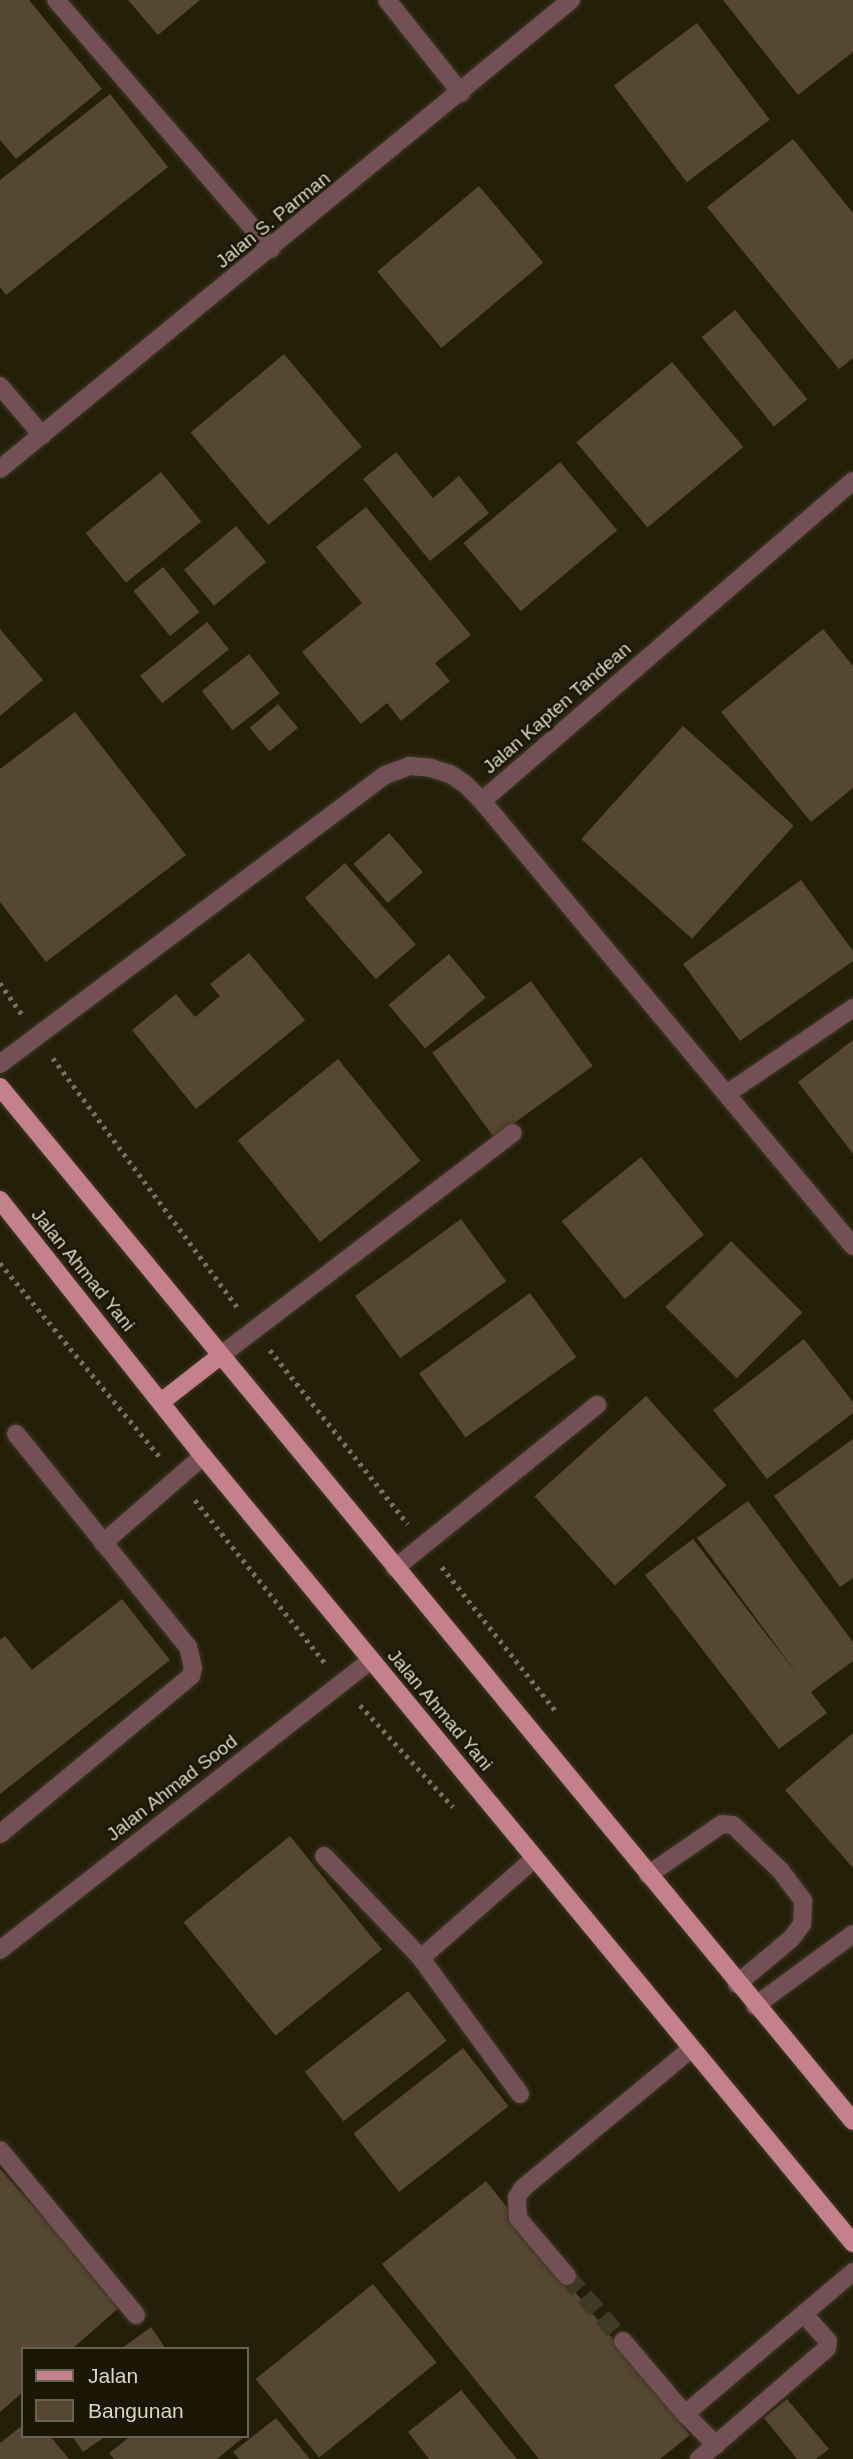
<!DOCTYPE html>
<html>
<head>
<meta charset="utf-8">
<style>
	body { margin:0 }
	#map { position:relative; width:853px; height:2459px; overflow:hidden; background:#241f08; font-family:Arial,sans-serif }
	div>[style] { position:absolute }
	.building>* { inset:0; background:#564732; transform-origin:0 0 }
	.minor-tunnel>* { height:18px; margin-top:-9px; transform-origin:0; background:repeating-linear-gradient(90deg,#3f3a25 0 18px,transparent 0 27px) }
	.path>* { height:4.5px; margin-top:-2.25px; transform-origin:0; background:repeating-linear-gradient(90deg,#75715e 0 3.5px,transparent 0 8.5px) }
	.roads { filter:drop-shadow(0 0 2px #3d3923) drop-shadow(0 0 2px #3d3923) }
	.minor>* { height:18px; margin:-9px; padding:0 9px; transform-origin:9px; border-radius:9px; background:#725055 }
	.major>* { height:18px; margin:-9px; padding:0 9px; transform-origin:9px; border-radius:9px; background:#c4808b }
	span { translate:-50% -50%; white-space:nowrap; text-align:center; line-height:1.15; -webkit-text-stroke:5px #1a1601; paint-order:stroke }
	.street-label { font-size:19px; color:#d8d6c7 }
	.legend { position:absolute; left:21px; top:2347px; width:228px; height:91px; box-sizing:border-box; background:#1a1601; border:2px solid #666350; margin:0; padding:9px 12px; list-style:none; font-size:21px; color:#d8d6c7 }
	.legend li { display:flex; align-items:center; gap:14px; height:35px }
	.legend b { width:35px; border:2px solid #666350 }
</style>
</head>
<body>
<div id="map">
	<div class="building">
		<i style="clip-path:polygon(0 0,29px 0,102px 89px,16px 159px,0 140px)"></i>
		<i style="clip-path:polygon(128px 0,200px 0,158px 35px)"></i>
		<i style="clip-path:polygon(723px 0,853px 0,853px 52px,798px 95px)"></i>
		<i style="left:697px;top:23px;width:121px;height:104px;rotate:53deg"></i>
		<i style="clip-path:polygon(110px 94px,168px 167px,6px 295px,0 287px,0 180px)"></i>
		<i style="clip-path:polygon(793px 139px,853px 213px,853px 358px,839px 369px,707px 207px)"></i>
		<i style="left:479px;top:186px;width:100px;height:133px;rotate:50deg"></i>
		<i style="left:735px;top:310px;width:115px;height:43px;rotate:51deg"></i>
		<i style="left:284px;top:354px;width:121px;height:122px;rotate:50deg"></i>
		<i style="left:672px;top:362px;width:111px;height:125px;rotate:50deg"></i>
		<i style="clip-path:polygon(396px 452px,433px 498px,459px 476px,489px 513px,430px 561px,363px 479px)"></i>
		<i style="left:560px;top:462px;width:89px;height:126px;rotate:50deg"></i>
		<i style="left:161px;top:472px;width:64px;height:97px;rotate:51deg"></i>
		<i style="clip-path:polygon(366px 507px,471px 635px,435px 663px,450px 681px,401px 721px,387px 703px,361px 724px,302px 652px,362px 603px,316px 547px)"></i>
		<i style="left:236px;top:526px;width:47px;height:68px;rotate:50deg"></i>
		<i style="left:163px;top:567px;width:58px;height:38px;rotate:51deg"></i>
		<i style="left:207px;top:622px;width:35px;height:86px;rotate:51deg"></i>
		<i style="clip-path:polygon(0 629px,43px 680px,0 716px)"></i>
		<i style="clip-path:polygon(823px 629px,853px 666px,853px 788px,811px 822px,721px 712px)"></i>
		<i style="left:249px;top:654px;width:50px;height:60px;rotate:52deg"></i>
		<i style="left:278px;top:704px;width:31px;height:37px;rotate:50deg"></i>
		<i style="clip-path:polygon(75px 712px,186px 855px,46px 962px,0 902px,0 769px)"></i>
		<i style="left:683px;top:726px;width:149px;height:152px;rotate:42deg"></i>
		<i style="left:389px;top:833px;width:52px;height:47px;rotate:49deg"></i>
		<i style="left:345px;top:863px;width:108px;height:53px;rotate:49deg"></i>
		<i style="clip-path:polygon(801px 880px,853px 951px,853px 961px,740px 1041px,683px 964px)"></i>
		<i style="clip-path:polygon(249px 953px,305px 1020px,196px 1109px,132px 1030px,176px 994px,195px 1017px,220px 996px,210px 984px)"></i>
		<i style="left:449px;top:954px;width:57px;height:79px;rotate:50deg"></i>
		<i style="left:531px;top:981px;width:105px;height:122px;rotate:54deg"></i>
		<i style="clip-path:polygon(853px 1040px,853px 1154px,798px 1082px)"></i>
		<i style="left:338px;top:1059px;width:131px;height:129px;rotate:51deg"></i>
		<i style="left:641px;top:1157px;width:100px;height:102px;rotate:51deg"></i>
		<i style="left:461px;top:1219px;width:77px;height:131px;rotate:54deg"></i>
		<i style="left:731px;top:1241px;width:101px;height:93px;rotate:45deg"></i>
		<i style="left:530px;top:1293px;width:79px;height:137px;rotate:54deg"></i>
		<i style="clip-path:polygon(804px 1339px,853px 1402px,853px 1413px,767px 1479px,713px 1410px)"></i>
		<i style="left:646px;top:1396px;width:120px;height:150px;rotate:48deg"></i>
		<i style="clip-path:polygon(853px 1439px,853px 1578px,840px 1587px,774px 1496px)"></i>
		<i style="clip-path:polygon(748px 1501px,853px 1642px,853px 1661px,811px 1692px,827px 1713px,779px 1749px,645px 1575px,693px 1539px,800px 1678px,697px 1538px)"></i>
		<i style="clip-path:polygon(122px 1599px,170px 1660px,0 1794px,0 1640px,5px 1636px,32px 1670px)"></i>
		<i style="clip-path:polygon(853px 1733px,853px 1868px,785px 1790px)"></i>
		<i style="left:290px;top:1836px;width:146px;height:137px;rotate:51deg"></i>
		<i style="left:408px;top:1991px;width:63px;height:131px;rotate:52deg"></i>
		<i style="left:463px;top:2048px;width:74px;height:139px;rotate:52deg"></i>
		<i style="clip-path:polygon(0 2169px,122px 2305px,72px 2349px,23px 2349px,23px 2392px,0 2412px)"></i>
		<i style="clip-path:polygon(486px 2181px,690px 2435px,660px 2459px,539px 2459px,382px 2264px)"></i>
		<i style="left:373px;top:2284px;width:101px;height:151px;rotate:51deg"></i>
		<i style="clip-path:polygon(151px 2327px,166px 2349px,121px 2349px)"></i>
		<i style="clip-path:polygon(461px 2390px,517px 2459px,429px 2459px,408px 2432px)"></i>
		<i style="clip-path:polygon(787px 2399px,829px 2449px,816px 2459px,797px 2459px,764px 2418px)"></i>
		<i style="clip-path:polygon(276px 2418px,310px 2459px,239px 2459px,233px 2452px)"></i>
		<i style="clip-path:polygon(23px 2425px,23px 2436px,50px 2436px,69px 2459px,0 2459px,0 2443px)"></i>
		<i style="clip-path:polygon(72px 2436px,106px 2436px,83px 2452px)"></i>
		<i style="clip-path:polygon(131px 2436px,245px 2436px,217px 2459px,114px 2459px,109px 2453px)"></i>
	</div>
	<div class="minor-tunnel">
		<i style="left:567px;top:2276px;width:86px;rotate:49.3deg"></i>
	</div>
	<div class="path">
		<i style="left:0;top:983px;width:38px;rotate:55deg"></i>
		<i style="left:53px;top:1058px;width:310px;rotate:53.5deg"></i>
		<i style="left:0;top:1263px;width:253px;rotate:50.5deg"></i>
		<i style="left:270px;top:1350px;width:222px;rotate:51.6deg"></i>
		<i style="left:195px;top:1500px;width:208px;rotate:51.4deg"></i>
		<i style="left:442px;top:1567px;width:187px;rotate:51.7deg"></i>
		<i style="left:360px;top:1705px;width:138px;rotate:47.6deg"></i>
	</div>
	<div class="roads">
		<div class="minor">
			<i style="left:56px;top:0;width:329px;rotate:49.2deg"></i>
			<i style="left:387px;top:0;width:119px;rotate:51.5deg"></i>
			<i style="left:0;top:386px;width:65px;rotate:49.4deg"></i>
			<i style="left:0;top:469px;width:739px;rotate:-39.4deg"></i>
			<i style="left:482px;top:801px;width:490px;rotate:-40.8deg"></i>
			<i style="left:0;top:1064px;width:481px;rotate:-36.9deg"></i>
			<i style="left:385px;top:775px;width:27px;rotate:-20deg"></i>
			<i style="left:410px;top:766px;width:21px;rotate:5deg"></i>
			<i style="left:431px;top:768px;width:20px;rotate:18deg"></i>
			<i style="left:450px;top:774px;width:18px;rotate:34deg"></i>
			<i style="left:465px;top:784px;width:24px;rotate:45deg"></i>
			<i style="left:482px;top:801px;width:579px;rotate:50.18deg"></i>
			<i style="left:728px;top:1093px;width:151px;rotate:-34.2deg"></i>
			<i style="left:220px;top:1356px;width:368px;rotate:-37.3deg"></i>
			<i style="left:103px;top:1543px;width:133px;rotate:-41deg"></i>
			<i style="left:395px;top:1568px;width:260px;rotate:-38.9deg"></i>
			<i style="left:0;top:1834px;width:248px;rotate:-39.6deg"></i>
			<i style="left:191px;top:1676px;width:8px;rotate:-76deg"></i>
			<i style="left:193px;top:1668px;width:22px;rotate:-103deg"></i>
			<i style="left:188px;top:1647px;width:274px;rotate:-128.9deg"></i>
			<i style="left:324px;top:1856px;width:141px;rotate:46.4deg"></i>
			<i style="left:648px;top:1875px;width:90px;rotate:-34.6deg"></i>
			<i style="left:722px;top:1824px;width:11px;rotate:5deg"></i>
			<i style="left:733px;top:1825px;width:65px;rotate:43.8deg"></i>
			<i style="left:780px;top:1870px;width:39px;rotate:53deg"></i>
			<i style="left:803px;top:1901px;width:23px;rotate:92deg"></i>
			<i style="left:802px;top:1924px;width:17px;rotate:126deg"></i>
			<i style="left:792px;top:1938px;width:72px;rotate:140.1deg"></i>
			<i style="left:0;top:1950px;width:471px;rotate:-38deg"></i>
			<i style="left:755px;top:2006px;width:122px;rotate:-36.3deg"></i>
			<i style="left:520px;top:2094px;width:168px;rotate:-126.1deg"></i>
			<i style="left:421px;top:1958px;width:152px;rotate:-41.3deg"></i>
			<i style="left:0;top:2150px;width:214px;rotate:50.5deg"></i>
			<i style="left:567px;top:2276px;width:76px;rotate:-130.2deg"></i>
			<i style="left:518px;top:2218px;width:21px;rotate:-93deg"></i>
			<i style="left:517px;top:2197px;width:11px;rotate:-56deg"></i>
			<i style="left:523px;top:2188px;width:219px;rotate:-39.6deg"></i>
			<i style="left:623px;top:2341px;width:96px;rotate:49.7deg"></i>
			<i style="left:685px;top:2414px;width:220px;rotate:-40.2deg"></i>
			<i style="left:685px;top:2414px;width:44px;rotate:45deg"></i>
			<i style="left:699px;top:2459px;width:169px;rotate:-40.9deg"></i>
			<i style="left:827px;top:2348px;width:7px;rotate:-82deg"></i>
			<i style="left:828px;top:2341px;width:36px;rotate:-132deg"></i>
		</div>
		<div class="major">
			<i style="left:0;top:1087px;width:1340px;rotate:50.48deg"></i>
			<i style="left:0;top:1200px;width:327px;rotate:51.6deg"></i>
			<i style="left:203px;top:1456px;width:1021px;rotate:50.45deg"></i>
			<i style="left:161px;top:1402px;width:75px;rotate:-37.9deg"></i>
		</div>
	</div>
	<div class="street-label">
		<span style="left:273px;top:220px;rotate:-39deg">Jalan S. Parman</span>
		<span style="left:557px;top:708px;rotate:-41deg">Jalan Kapten Tandean</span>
		<span style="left:83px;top:1270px;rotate:51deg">Jalan Ahmad Yani</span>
		<span style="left:440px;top:1710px;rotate:50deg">Jalan Ahmad Yani</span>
		<span style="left:172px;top:1788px;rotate:-38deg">Jalan Ahmad Sood</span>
	</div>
	<ul class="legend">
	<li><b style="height:9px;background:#c4808b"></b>Jalan</li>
	<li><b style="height:19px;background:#564732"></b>Bangunan</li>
	</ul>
</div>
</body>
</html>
